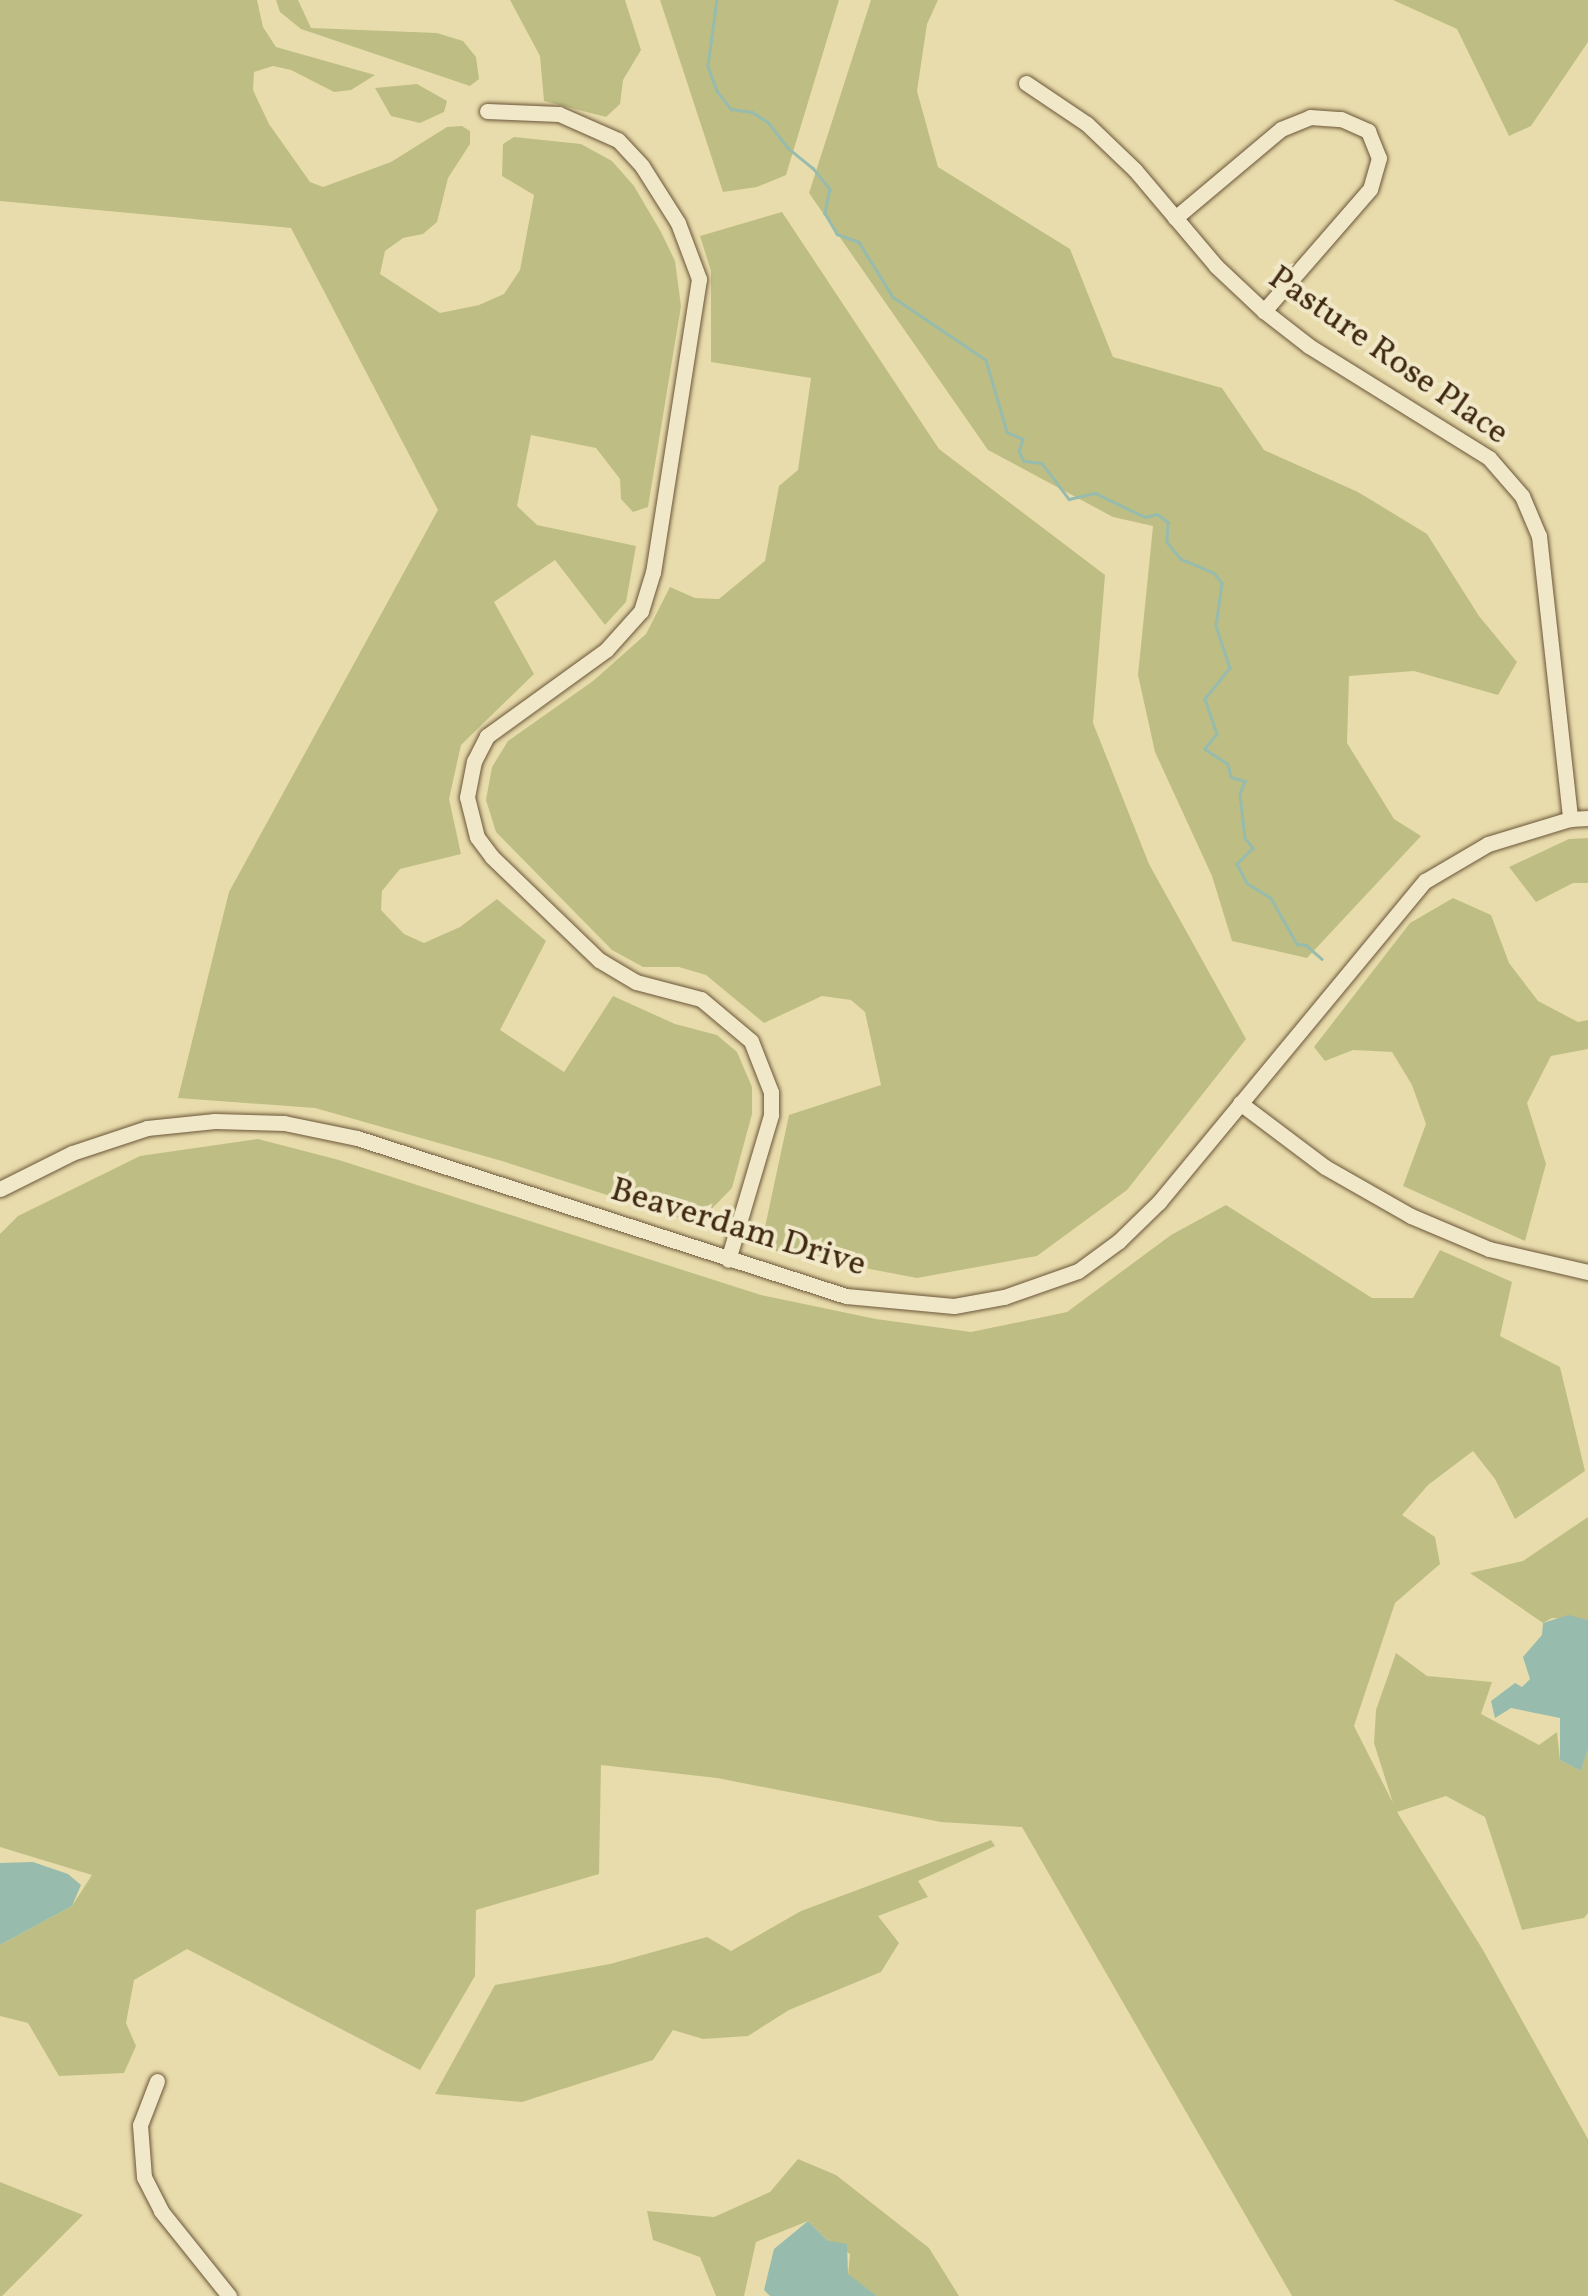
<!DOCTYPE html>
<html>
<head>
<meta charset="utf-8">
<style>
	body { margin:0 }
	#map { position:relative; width:1588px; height:2296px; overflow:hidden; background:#e9dcac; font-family:Vollkorn,serif }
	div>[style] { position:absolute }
	.green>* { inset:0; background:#bebe84 }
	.water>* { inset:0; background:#97bbac }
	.stream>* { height:2.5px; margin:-1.25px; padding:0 1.25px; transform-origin:1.25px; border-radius:1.25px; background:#97bbac }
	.roads { filter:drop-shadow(0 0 2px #6a5638) drop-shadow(0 0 2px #6a5638) }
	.minor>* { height:15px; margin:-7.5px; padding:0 7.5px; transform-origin:7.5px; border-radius:7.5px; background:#f1e8c9 }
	span { translate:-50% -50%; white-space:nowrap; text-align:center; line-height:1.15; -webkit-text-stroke:8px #f1e8c9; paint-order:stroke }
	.street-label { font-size:35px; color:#402912 }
</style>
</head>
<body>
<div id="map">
	<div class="green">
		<i style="clip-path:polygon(0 0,257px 0,263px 27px,276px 47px,375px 75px,351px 90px,334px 92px,291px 70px,273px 66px,254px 72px,253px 90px,269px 124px,310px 182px,323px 187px,391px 162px,447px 127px,462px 126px,470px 131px,470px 144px,448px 178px,437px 222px,423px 234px,403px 238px,385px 251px,380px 274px,440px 313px,479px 305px,504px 294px,520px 270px,534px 195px,502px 176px,503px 144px,514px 137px,581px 144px,612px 161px,634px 186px,661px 232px,675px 261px,681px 306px,648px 507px,633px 512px,621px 499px,620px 479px,596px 448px,531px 435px,517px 506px,537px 525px,636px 546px,626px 602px,605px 625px,555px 560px,494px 602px,534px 674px,461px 745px,449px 799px,461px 854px,400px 869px,382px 891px,381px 910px,404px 934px,424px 943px,460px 927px,497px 899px,546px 941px,500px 1030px,564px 1072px,613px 996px,675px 1024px,717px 1035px,737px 1052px,752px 1087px,752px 1114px,732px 1188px,697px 1224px,502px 1161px,315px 1108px,178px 1098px,229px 892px,438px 510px,291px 228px,0 201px)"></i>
		<i style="clip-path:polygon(276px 0,298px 0,311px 28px,437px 33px,463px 41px,476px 57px,479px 79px,470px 86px,301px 29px,280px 12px)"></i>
		<i style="clip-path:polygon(510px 0,625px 0,641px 50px,623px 80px,620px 104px,606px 117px,544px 101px,540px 56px)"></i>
		<i style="clip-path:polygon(660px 0,839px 0,786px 175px,757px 187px,723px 192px)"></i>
		<i style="clip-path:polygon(871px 0,938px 0,927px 24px,917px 91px,938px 167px,1070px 249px,1113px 357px,1222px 388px,1264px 450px,1358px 492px,1427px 534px,1479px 616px,1517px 662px,1498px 695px,1414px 671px,1349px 676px,1347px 743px,1394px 819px,1421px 836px,1307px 958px,1232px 941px,1212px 876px,1155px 752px,1138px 675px,1153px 526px,1113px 517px,988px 450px,809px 193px)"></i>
		<i style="clip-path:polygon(1393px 0,1588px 0,1588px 42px,1531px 126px,1509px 136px,1457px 29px)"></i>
		<i style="clip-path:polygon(417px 84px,447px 101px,444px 112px,420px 123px,391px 116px,375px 88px)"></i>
		<i style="clip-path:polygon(782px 212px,939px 449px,1105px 575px,1093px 723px,1149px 864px,1246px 1039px,1127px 1190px,1037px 1256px,917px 1278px,770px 1250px,765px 1227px,789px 1115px,881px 1085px,865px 1012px,851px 1000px,822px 996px,764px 1023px,706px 975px,679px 967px,643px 967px,612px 950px,496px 832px,486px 800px,492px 767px,508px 741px,593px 681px,646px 634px,670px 587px,695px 598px,719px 599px,765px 561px,779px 486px,798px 470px,811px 378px,711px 362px,711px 271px,700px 236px)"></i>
		<i style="clip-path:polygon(1588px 838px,1588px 883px,1573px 883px,1536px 902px,1509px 867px,1569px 839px)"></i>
		<i style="clip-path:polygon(1453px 898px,1491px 915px,1509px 963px,1538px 1001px,1578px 1022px,1588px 1020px,1588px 1049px,1551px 1056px,1527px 1103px,1546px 1164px,1525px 1241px,1403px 1186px,1426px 1124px,1412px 1085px,1392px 1052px,1353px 1050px,1325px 1061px,1314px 1047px,1410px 923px)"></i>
		<i style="clip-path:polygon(258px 1139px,339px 1160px,761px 1295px,876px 1319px,971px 1332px,1067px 1312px,1171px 1235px,1226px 1205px,1372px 1298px,1413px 1298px,1440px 1250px,1512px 1282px,1500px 1336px,1560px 1367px,1585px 1471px,1515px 1519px,1495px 1479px,1473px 1451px,1428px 1485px,1402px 1515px,1435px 1537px,1440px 1564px,1395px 1603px,1354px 1726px,1393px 1803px,1374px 1743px,1376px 1710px,1396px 1653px,1427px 1676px,1492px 1682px,1481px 1714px,1539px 1745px,1557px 1732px,1560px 1760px,1581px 1771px,1588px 1749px,1588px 1710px,1588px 1913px,1584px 1918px,1522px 1930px,1485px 1817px,1446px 1796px,1397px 1812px,1483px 1950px,1588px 2139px,1588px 2296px,1292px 2296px,1022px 1827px,941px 1822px,717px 1778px,601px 1765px,599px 1874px,476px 1910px,475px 1976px,420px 2070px,187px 1949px,134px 1980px,126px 2023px,136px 2046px,124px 2073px,59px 2076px,28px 2023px,0 2016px,0 1945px,72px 1906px,92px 1875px,0 1847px,0 1234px,18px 1216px,140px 1156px)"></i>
		<i style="clip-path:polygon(1588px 1517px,1588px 1620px,1552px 1618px,1543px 1623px,1470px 1573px,1523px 1561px)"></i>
		<i style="clip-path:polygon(991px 1840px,995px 1846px,918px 1881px,928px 1897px,878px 1916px,899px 1943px,881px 1972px,789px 2010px,748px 2036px,703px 2039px,673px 2030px,653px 2060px,522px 2102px,435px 2094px,495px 1985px,610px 1964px,707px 1937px,731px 1951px,801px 1911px)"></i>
		<i style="clip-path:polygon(798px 2159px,836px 2175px,929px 2248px,959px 2296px,877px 2296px,848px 2275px,850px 2254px,828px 2241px,808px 2221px,756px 2242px,744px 2296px,716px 2296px,700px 2257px,653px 2240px,647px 2211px,714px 2217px,770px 2192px)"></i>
		<i style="clip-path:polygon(0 2182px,83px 2215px,2px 2296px,0 2296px)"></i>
	</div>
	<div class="water">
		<i style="clip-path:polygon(1568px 1615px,1588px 1620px,1588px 1749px,1581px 1771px,1560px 1760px,1560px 1718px,1511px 1708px,1495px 1718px,1491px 1701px,1515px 1683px,1522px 1687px,1530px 1679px,1523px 1657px,1542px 1635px,1543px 1623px)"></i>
		<i style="clip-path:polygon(33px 1862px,68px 1874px,81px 1885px,72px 1906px,0 1945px,0 1863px)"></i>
		<i style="clip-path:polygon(808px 2221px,828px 2241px,847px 2244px,848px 2274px,877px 2296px,770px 2296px,764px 2290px,774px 2249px)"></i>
	</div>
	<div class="stream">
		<i style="left:717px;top:0;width:67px;rotate:97.8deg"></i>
		<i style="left:708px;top:66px;width:27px;rotate:70deg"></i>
		<i style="left:717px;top:91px;width:23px;rotate:52deg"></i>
		<i style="left:731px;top:109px;width:21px;rotate:8deg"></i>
		<i style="left:752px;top:112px;width:19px;rotate:32deg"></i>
		<i style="left:768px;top:122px;width:33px;rotate:52deg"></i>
		<i style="left:788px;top:148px;width:32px;rotate:39deg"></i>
		<i style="left:813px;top:168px;width:27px;rotate:51deg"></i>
		<i style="left:830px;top:189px;width:25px;rotate:102deg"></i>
		<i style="left:825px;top:213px;width:24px;rotate:60deg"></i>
		<i style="left:837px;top:234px;width:23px;rotate:20deg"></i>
		<i style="left:859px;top:242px;width:65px;rotate:58.3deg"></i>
		<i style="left:893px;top:297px;width:112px;rotate:34.1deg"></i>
		<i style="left:986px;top:360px;width:75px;rotate:73.7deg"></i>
		<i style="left:1007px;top:432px;width:17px;rotate:24deg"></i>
		<i style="left:1023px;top:439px;width:13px;rotate:108deg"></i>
		<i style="left:1019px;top:451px;width:11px;rotate:63deg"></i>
		<i style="left:1024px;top:461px;width:18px;rotate:6deg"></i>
		<i style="left:1042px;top:463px;width:45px;rotate:53.1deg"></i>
		<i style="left:1069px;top:499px;width:27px;rotate:-13deg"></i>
		<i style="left:1095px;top:493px;width:55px;rotate:25.6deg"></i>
		<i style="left:1145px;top:517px;width:12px;rotate:-14deg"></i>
		<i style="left:1157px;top:514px;width:14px;rotate:36deg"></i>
		<i style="left:1168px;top:522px;width:20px;rotate:93deg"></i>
		<i style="left:1167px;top:542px;width:22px;rotate:51deg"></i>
		<i style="left:1181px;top:559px;width:36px;rotate:23deg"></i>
		<i style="left:1214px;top:573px;width:13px;rotate:51deg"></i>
		<i style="left:1222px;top:583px;width:43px;rotate:97.9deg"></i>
		<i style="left:1216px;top:626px;width:44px;rotate:71.6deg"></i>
		<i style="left:1230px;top:668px;width:40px;rotate:129deg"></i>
		<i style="left:1205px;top:699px;width:37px;rotate:71deg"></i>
		<i style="left:1217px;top:734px;width:19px;rotate:129deg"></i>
		<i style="left:1205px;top:749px;width:27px;rotate:33deg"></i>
		<i style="left:1228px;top:764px;width:13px;rotate:77deg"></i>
		<i style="left:1231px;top:777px;width:15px;rotate:16deg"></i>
		<i style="left:1245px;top:781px;width:14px;rotate:111deg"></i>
		<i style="left:1240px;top:794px;width:44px;rotate:83.5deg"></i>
		<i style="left:1245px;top:838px;width:13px;rotate:51deg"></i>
		<i style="left:1253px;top:848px;width:23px;rotate:135deg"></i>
		<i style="left:1237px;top:864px;width:21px;rotate:62deg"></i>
		<i style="left:1247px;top:883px;width:28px;rotate:32deg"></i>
		<i style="left:1271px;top:898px;width:53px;rotate:60.5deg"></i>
		<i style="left:1297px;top:944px;width:9px;rotate:6deg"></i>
		<i style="left:1306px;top:945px;width:21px;rotate:41deg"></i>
	</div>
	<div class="roads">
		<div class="minor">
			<i style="left:1026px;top:83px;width:73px;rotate:33.9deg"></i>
			<i style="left:1087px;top:124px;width:66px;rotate:43.8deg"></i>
			<i style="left:1135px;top:170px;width:126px;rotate:49.8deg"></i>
			<i style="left:1216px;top:266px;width:66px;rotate:43.2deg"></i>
			<i style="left:1264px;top:311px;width:57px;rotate:37.9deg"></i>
			<i style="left:1309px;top:346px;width:212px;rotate:31.9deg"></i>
			<i style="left:1489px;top:458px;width:50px;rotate:49deg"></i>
			<i style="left:1522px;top:496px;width:43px;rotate:67deg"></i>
			<i style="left:1539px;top:536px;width:285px;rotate:83.7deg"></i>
			<i style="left:487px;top:111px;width:72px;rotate:2.4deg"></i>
			<i style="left:559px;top:114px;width:64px;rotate:23.8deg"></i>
			<i style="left:618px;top:140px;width:35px;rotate:47deg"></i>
			<i style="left:642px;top:166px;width:67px;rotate:57.7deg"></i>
			<i style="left:678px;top:223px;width:60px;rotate:69.4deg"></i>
			<i style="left:699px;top:279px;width:297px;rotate:98.9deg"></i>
			<i style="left:653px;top:572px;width:41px;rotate:107.1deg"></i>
			<i style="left:641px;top:611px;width:52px;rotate:131.9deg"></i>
			<i style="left:606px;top:650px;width:147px;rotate:144.1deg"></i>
			<i style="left:487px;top:736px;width:28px;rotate:117deg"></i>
			<i style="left:474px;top:761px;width:37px;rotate:101deg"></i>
			<i style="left:467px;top:797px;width:41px;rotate:76deg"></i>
			<i style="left:477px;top:837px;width:25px;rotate:53deg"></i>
			<i style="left:492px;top:857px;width:149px;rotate:43.9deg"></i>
			<i style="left:599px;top:960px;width:43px;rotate:30.7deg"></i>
			<i style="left:636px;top:982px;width:67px;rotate:14.7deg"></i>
			<i style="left:701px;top:999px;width:65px;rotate:40deg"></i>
			<i style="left:751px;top:1041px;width:55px;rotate:68.6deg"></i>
			<i style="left:771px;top:1092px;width:23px;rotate:90deg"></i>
			<i style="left:771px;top:1115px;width:151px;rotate:106.5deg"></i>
			<i style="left:1175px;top:218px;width:138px;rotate:-40deg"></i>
			<i style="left:1281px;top:129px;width:31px;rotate:-22deg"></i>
			<i style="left:1310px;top:117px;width:31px;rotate:4deg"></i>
			<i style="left:1341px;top:119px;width:30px;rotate:24deg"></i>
			<i style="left:1368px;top:131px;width:29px;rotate:68deg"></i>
			<i style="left:1379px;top:158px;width:32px;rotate:106deg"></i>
			<i style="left:1370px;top:189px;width:162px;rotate:131deg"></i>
			<i style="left:1240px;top:1103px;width:106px;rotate:37deg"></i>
			<i style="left:1325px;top:1167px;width:99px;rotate:29.7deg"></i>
			<i style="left:1411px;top:1216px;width:85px;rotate:22.9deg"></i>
			<i style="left:1489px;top:1249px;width:102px;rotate:13.1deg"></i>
			<i style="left:0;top:1189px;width:80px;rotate:-26.6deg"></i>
			<i style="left:72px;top:1153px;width:79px;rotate:-18.4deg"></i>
			<i style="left:147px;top:1128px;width:68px;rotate:-5.9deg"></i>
			<i style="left:215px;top:1121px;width:69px;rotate:1.7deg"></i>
			<i style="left:284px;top:1123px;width:75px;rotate:11.6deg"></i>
			<i style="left:357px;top:1138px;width:514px;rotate:17.91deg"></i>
			<i style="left:846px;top:1296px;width:108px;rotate:5.3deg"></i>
			<i style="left:954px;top:1306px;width:51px;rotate:-10.2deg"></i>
			<i style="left:1004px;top:1297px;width:78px;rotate:-19.4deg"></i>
			<i style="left:1078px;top:1271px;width:51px;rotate:-36.2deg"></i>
			<i style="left:1119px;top:1241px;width:56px;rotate:-44.3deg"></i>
			<i style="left:1159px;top:1202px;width:417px;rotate:-50.4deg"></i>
			<i style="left:1425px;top:881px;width:73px;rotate:-30.4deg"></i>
			<i style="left:1488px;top:844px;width:86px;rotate:-17deg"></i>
			<i style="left:1570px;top:819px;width:18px;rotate:-3deg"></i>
			<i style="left:157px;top:2081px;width:47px;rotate:111.1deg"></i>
			<i style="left:140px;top:2125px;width:52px;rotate:85.6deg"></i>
			<i style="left:144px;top:2177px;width:38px;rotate:63deg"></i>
			<i style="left:161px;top:2211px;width:109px;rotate:51.3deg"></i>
		</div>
	</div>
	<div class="street-label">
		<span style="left:1388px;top:356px;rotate:35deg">Pasture Rose Place</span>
		<span style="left:738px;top:1228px;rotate:17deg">Beaverdam Drive</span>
	</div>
</div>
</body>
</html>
